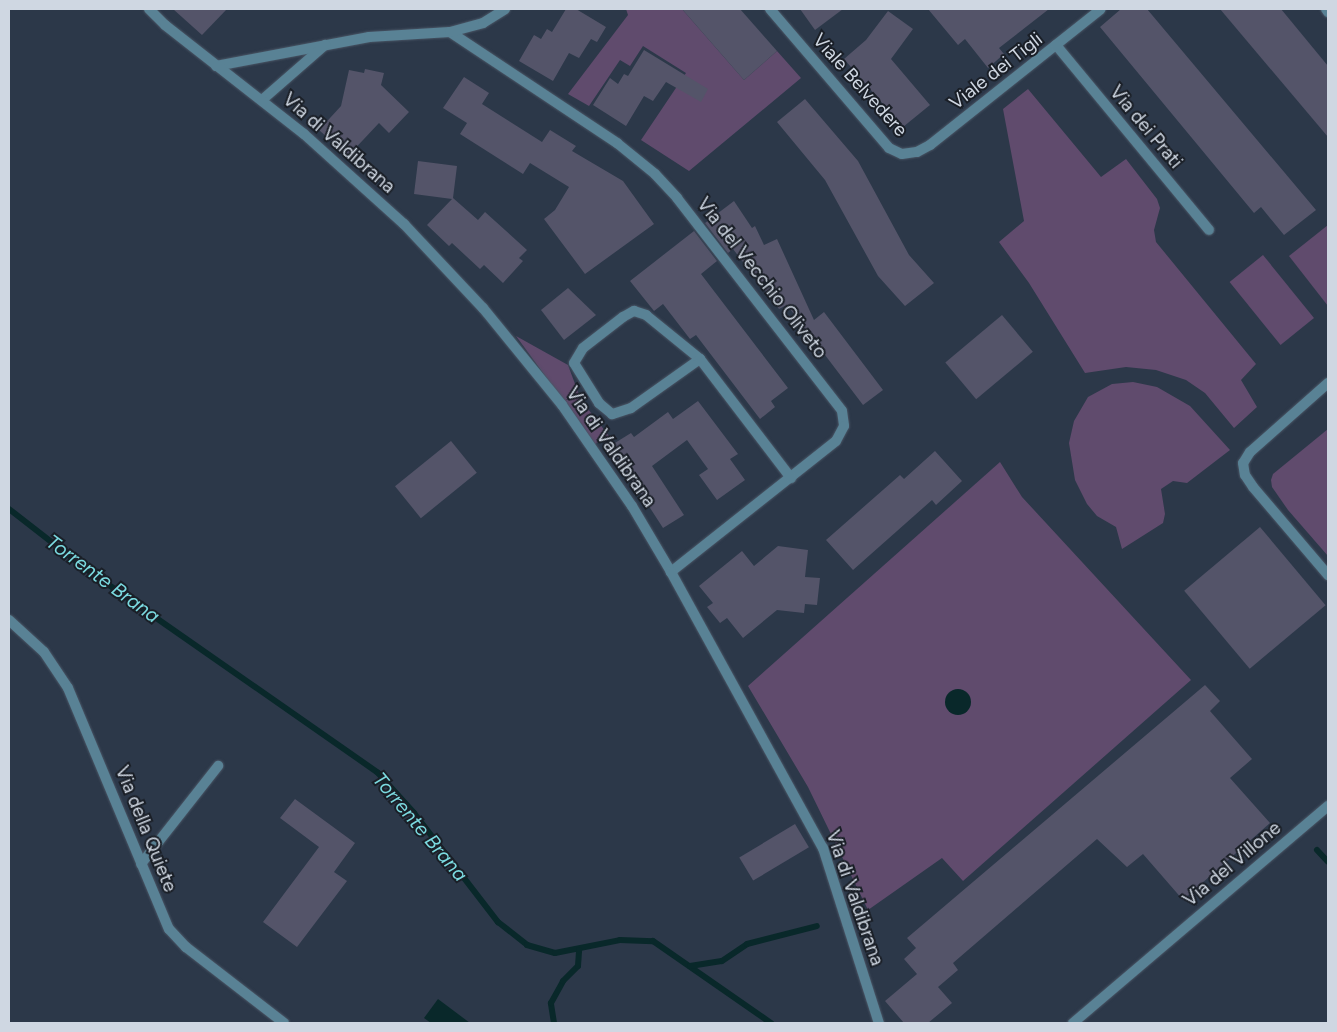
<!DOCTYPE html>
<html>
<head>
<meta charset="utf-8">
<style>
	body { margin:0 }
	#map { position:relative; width:1337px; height:1032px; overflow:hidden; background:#2c3849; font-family:Figtree,sans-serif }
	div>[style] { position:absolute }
	.green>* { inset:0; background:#604b6d; transform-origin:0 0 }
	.water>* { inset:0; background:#09282a }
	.round { border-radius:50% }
	.stream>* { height:6px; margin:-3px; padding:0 3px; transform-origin:3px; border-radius:3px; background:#09282a }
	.building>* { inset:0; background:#545469; transform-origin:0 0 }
	.roads { filter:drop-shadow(0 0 1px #495565) drop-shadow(0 0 1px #495565) }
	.pedestrian>* { height:10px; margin:-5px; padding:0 5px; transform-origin:5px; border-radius:5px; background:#598295 }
	.minor>* { height:10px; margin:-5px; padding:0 5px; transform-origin:5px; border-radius:5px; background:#598295 }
	.tertiary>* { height:10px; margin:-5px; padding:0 5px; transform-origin:5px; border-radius:5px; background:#598295 }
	span { translate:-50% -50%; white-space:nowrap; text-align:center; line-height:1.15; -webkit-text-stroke:4px #1a1f27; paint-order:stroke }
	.street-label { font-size:19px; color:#cfd7e2 }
	.water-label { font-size:20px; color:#7bdae0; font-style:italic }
	.frame { position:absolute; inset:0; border:10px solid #cfd7e2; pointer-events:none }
</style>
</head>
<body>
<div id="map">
	<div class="green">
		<i style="clip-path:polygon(626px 9px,682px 9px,744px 80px,777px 51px,801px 78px,689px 171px,641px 140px,686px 73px,643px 46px,630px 66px,620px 60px,589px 106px,568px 94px,628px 15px)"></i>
		<i style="clip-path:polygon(1028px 89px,1101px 177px,1126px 159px,1157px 199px,1160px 208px,1154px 230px,1156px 242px,1256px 364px,1241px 380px,1257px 407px,1234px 428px,1205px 393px,1186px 380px,1156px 370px,1126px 367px,1085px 373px,1029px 283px,999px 242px,1024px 221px,1003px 109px)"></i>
		<i style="clip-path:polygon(1328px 225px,1328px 306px,1289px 256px)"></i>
		<i style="left:1263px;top:255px;width:81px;height:43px;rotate:51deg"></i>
		<i style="clip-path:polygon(516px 336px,568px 365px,581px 400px,609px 436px,595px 444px)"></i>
		<i style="clip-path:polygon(1133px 382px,1157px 387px,1190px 406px,1230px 450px,1187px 483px,1173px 481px,1161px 489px,1165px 514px,1163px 523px,1122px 549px,1116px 527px,1097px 516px,1087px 504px,1075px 480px,1069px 443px,1074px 421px,1088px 397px,1112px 384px)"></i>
		<i style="clip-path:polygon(1328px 429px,1328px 556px,1288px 510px,1272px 487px,1271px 480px,1273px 474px)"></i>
		<i style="clip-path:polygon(1000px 462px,1022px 497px,1191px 680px,963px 881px,942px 858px,868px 910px,808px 787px,748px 686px)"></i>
	</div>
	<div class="water">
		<i class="round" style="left:945px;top:689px;width:26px;height:26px"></i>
		<i style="clip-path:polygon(438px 999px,470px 1023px,431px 1023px,424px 1018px)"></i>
	</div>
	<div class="stream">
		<i style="left:9px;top:509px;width:98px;rotate:37.9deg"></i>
		<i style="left:86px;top:569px;width:356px;rotate:34.9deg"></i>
		<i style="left:378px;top:773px;width:54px;rotate:48deg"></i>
		<i style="left:414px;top:813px;width:138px;rotate:52.4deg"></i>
		<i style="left:498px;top:922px;width:37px;rotate:38deg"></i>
		<i style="left:527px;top:945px;width:29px;rotate:16deg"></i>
		<i style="left:555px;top:953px;width:66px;rotate:-11.3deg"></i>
		<i style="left:620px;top:940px;width:33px;rotate:2deg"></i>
		<i style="left:653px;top:941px;width:144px;rotate:34.8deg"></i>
		<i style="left:1317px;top:850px;width:16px;rotate:47deg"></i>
		<i style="left:690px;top:966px;width:32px;rotate:-9deg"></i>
		<i style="left:722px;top:961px;width:30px;rotate:-34deg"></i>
		<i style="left:747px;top:944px;width:72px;rotate:-14.4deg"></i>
		<i style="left:554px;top:1023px;width:20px;rotate:-99deg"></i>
		<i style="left:551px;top:1003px;width:25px;rotate:-61deg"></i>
		<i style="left:563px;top:981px;width:21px;rotate:-45deg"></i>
		<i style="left:578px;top:966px;width:16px;rotate:-86deg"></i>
	</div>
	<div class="building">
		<i style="clip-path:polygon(173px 9px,227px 9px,202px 35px)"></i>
		<i style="clip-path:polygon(566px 9px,576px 9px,606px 27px,597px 42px,591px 39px,579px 58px,569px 53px,553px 81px,519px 61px,534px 35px,541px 39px,547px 29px,552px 32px)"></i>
		<i style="clip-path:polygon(682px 9px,740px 9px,777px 51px,744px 80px)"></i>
		<i style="clip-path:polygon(800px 9px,843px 9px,815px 30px)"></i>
		<i style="clip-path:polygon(928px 9px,1049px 9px,999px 48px,1004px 54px,988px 68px,965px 39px,958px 45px)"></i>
		<i style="clip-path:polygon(1121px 9px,1147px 9px,1316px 210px,1284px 235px,1261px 207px,1254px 213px,1100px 27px)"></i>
		<i style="clip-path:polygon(1220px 9px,1281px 9px,1328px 66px,1328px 137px)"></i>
		<i style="clip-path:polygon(888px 11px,913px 29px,891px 59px,930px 105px,903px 127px,844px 59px,866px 40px)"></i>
		<i style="clip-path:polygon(644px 50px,708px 89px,701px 102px,666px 82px,653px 101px,644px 96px,626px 126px,593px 105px,610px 78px,618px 84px,624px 74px,628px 76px)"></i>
		<i style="clip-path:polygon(365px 69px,384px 73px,381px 85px,409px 112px,389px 133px,379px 123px,348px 156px,319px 130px,341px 106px,349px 70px,364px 73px)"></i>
		<i style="clip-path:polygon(464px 77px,489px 93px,482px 104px,542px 142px,550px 130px,576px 146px,572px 151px,623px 181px,654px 224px,585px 274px,544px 219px,555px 210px,569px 187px,530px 163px,523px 174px,460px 134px,467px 123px,443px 108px)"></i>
		<i style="clip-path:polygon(805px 99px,858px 161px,909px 255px,934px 283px,905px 306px,878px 276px,825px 180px,777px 122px)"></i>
		<i style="clip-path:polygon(418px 161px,457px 166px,453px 198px,478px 220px,485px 212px,527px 250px,519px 258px,523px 261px,503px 283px,484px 265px,480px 269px,452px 243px,449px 246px,427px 225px,452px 199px,414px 194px)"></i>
		<i style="clip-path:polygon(734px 201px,752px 228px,755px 226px,764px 245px,777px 239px,814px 320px,824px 312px,883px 390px,863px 405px,787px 305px,779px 309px,733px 249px,728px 253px,705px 223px)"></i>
		<i style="clip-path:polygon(694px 231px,717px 261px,701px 274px,788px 388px,771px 401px,775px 407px,760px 419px,696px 335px,690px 339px,663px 304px,654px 311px,630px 281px)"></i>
		<i style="clip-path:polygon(568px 288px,596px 315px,564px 340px,541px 310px)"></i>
		<i style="left:1002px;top:315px;width:48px;height:74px;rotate:50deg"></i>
		<i style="clip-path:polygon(698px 401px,738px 454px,730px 459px,745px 480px,717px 500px,699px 475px,708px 469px,687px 440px,652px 466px,684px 515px,663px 528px,610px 446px,631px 433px,634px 437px,668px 412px,673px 419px)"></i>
		<i style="left:451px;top:441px;width:41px;height:72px;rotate:51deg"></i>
		<i style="clip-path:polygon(935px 451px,962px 481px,936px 505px,932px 500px,853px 570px,826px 540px,900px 475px,904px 479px)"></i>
		<i style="left:1260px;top:527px;width:102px;height:99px;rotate:50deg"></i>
		<i style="clip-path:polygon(778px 546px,808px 550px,805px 577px,820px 578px,817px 605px,805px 604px,804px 613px,777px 610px,743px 638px,727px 618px,720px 623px,707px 607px,713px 603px,699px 586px,742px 551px,754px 566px)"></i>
		<i style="clip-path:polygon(1205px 685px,1220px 701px,1210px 711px,1252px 759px,1230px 778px,1270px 823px,1183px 900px,1143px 854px,1127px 867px,1097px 839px,953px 963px,958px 970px,938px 987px,952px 1003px,928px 1023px,904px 1023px,885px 1001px,917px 974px,904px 959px,916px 948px,907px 938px)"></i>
		<i style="clip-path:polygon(295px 799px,355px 843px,334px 872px,347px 881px,297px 947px,263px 922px,319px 847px,280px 818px)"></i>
		<i style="left:795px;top:824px;width:27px;height:65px;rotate:59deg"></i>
	</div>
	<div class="roads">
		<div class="pedestrian">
			<i style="left:1328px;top:383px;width:104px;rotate:138.5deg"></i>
			<i style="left:1250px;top:452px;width:13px;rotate:122deg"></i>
			<i style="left:1243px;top:463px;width:12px;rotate:81deg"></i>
			<i style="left:1245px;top:475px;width:14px;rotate:56deg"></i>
			<i style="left:1253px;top:487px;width:116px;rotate:49.6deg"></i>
		</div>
		<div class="minor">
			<i style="left:770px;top:9px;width:183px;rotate:49.4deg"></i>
			<i style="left:889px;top:148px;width:14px;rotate:25deg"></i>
			<i style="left:902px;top:154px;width:15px;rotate:-8deg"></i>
			<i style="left:917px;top:152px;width:15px;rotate:-28deg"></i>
			<i style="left:930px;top:145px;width:218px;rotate:-38.5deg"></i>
			<i style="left:1326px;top:9px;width:4px;rotate:56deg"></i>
			<i style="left:450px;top:32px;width:201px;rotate:33.6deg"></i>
			<i style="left:617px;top:143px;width:49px;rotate:39.2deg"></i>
			<i style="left:655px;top:174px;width:33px;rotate:47deg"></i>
			<i style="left:677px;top:198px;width:269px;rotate:52.2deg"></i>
			<i style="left:842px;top:411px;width:15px;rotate:82deg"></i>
			<i style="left:844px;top:426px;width:17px;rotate:118deg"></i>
			<i style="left:836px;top:441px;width:211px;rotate:141.6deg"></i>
			<i style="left:1056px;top:45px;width:240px;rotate:50.4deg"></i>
			<i style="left:216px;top:66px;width:156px;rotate:-10.7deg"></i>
			<i style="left:369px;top:37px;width:81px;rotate:-3.5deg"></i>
			<i style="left:450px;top:32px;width:34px;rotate:-15deg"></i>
			<i style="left:483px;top:23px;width:26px;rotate:-32deg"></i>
			<i style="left:262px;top:100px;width:84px;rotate:-41.1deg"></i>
			<i style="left:700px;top:359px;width:85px;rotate:144.6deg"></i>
			<i style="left:631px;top:408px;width:20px;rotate:162deg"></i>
			<i style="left:612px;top:414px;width:17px;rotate:-140deg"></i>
			<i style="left:599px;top:403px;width:47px;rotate:-122deg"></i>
			<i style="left:574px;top:363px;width:17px;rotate:-59deg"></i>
			<i style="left:583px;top:348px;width:51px;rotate:-37.8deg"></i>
			<i style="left:623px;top:317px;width:13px;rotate:-29deg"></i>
			<i style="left:634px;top:311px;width:13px;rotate:18deg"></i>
			<i style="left:646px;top:315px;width:70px;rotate:39.2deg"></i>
			<i style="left:700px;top:359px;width:150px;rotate:52.6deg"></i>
			<i style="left:9px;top:620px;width:47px;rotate:42.4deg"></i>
			<i style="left:44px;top:652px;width:43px;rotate:56.3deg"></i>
			<i style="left:68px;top:688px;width:261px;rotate:67.3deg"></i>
			<i style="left:169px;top:929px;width:25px;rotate:47deg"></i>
			<i style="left:186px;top:947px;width:124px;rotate:37.8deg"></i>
			<i style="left:141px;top:864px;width:125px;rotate:-51.8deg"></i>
			<i style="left:1073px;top:1023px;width:335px;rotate:-40.4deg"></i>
		</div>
		<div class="tertiary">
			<i style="left:149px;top:9px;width:23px;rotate:45deg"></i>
			<i style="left:165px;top:25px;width:177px;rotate:38.1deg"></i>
			<i style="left:304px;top:134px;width:135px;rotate:42deg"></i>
			<i style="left:404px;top:224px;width:115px;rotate:46.8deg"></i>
			<i style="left:483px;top:308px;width:125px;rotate:50.8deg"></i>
			<i style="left:562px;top:405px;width:123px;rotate:55.3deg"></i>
			<i style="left:632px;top:506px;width:77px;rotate:59.4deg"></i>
			<i style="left:671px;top:572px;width:315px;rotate:61.2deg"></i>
			<i style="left:823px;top:848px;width:184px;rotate:72.3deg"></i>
		</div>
	</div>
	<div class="street-label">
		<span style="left:996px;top:71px;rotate:-38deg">Viale dei Tigli</span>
		<span style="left:860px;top:85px;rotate:48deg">Viale Belvedere</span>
		<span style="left:1146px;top:127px;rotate:50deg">Via dei Prati</span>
		<span style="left:339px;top:143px;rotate:41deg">Via di Valdibrana</span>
		<span style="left:762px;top:278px;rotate:52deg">Via del Vecchio Oliveto</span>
		<span style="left:611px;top:447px;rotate:55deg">Via di Valdibrana</span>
		<span style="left:146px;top:829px;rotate:68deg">Via della Quiete</span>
		<span style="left:1232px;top:864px;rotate:-40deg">Via del Villone</span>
		<span style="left:855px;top:898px;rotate:71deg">Via di Valdibrana</span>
	</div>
	<div class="water-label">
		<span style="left:103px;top:579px;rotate:36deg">Torrente Brana</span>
		<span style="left:420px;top:827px;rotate:50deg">Torrente Brana</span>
	</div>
	<div class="frame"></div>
</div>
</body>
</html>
